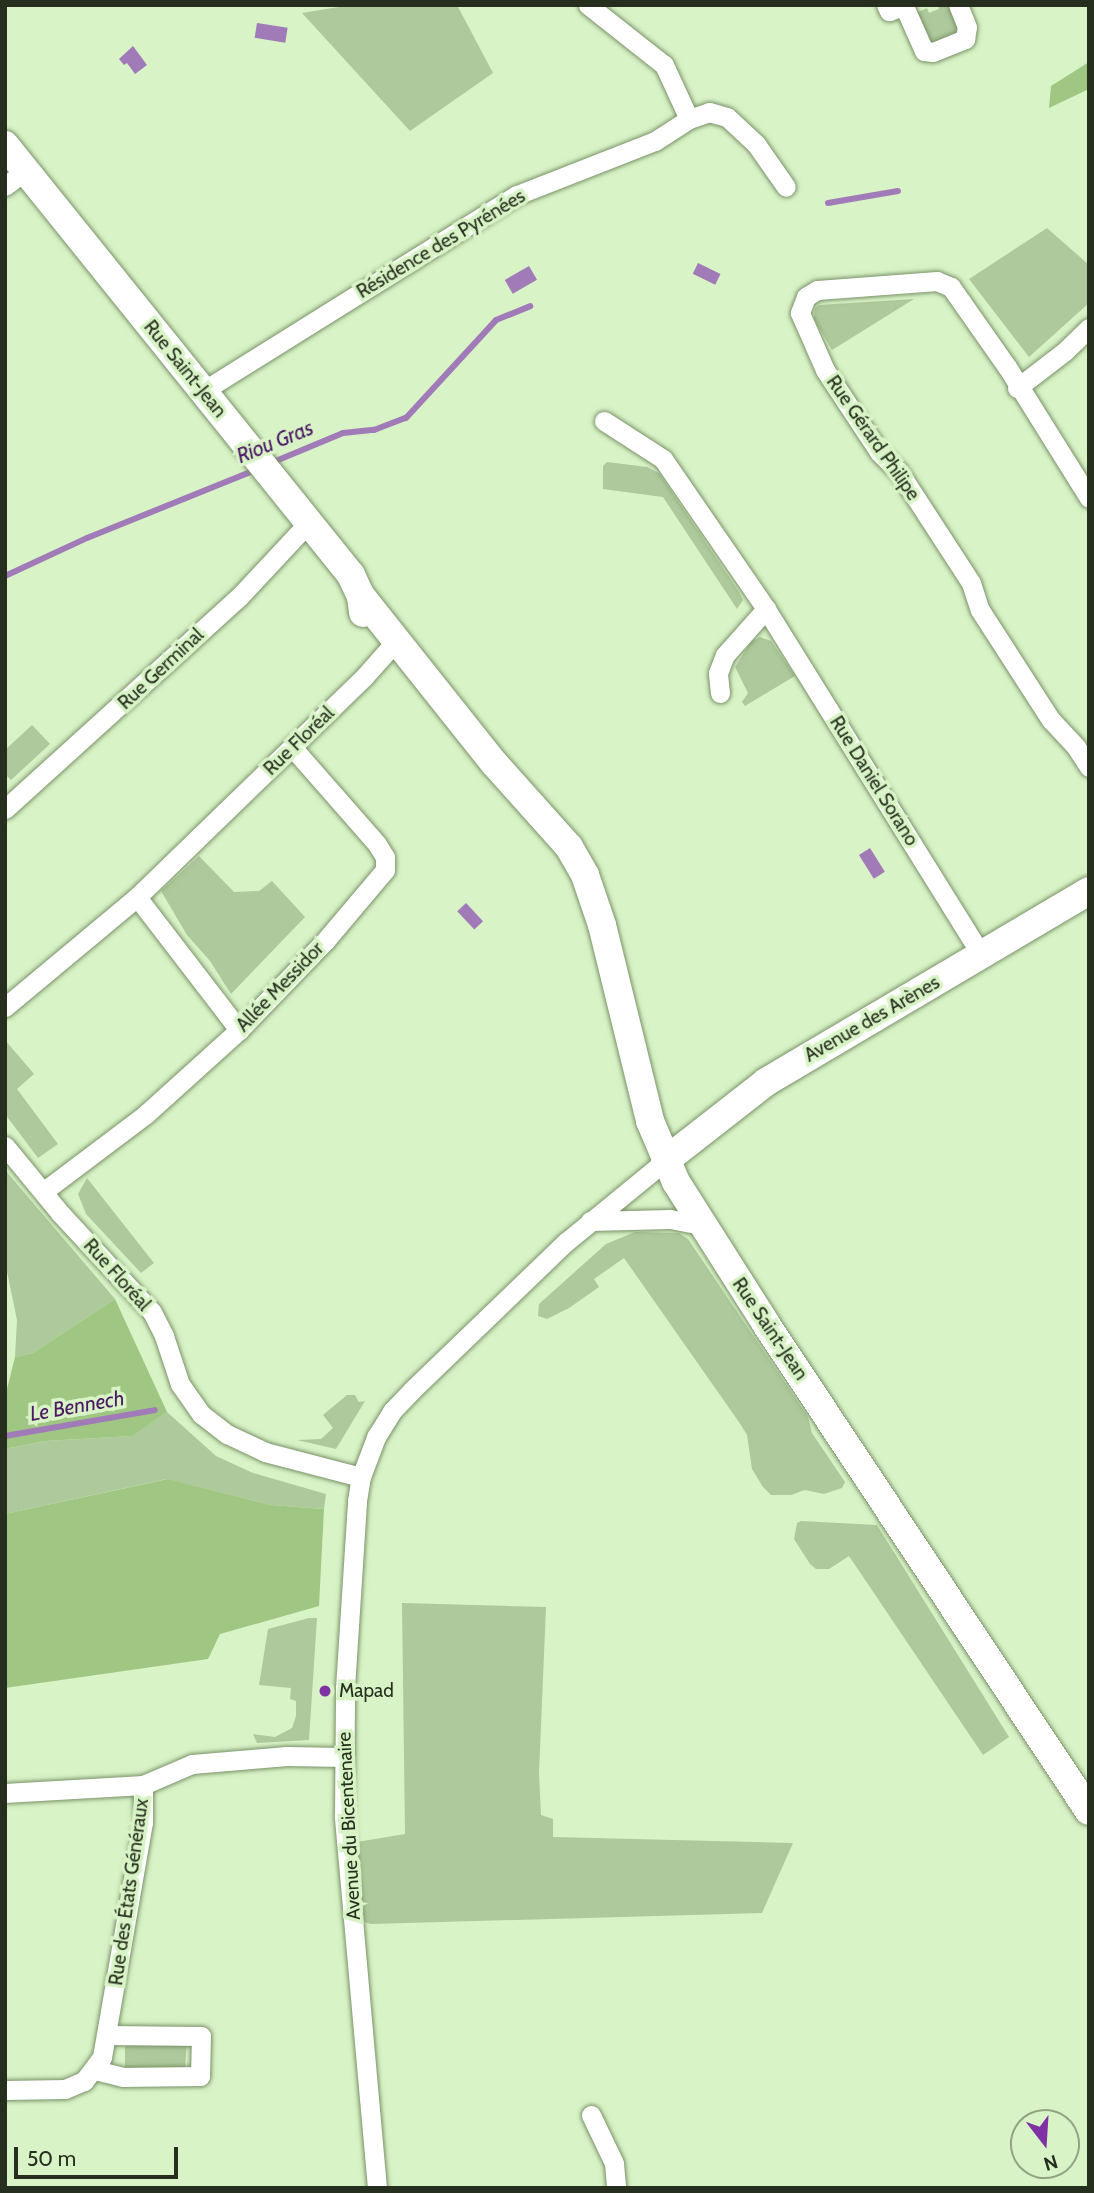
<!DOCTYPE html>
<html>
<head>
<meta charset="utf-8">
<style>
	body { margin:0 }
	#map { position:relative; width:1094px; height:2193px; overflow:hidden; background:#d8f3c6; font-family:Cabin,sans-serif }
	div>[style] { position:absolute }
	.green>* { inset:0; background:#aec99b }
	.forest>* { inset:0; background:#a0c683 }
	.water>* { inset:0; background:#a17ab8; transform-origin:0 0 }
	.stream>* { height:6px; margin:-3px; padding:0 3px; transform-origin:3px; border-radius:3px; background:#a17ab8 }
	.roads { filter:drop-shadow(0 0 2px #7a9269) drop-shadow(0 0 2px #7a9269) }
	.street>* { height:19px; margin:-9.5px; padding:0 9.5px; transform-origin:9.5px; border-radius:9.5px; background:#fff }
	.secondary>* { height:28px; margin:-14px; padding:0 14px; transform-origin:14px; border-radius:14px; background:#fff }
	.dots>* { width:19px; height:19px; translate:-50% -50%; box-sizing:border-box; border:4px solid #d8f3c6; border-radius:50% }
	span { translate:-50% -50%; white-space:nowrap; text-align:center; line-height:1.15; -webkit-text-stroke:7px #d8f3c6; paint-order:stroke }
	.street-label { font-size:19px; color:#262f1e }
	.poi-label { font-size:19px; color:#262f1e }
	.left { translate:0 -50%; text-align:left }
	.water-label { font-size:21px; color:#4b1864; font-style:italic }
	.frame { position:absolute; inset:0; border:7px solid #262f1e; pointer-events:none }
	.north { position:absolute; left:1010px; top:2109px; width:70px; height:70px; box-sizing:border-box; background:#d8f3c6; border:2px solid #91a583; border-radius:50%; rotate:163deg; font-size:19px; font-weight:700; line-height:28px; text-align:center; color:#262f1e }
	.north::after { content:''; display:block; margin:auto; width:24px; height:32px; background:#7e32a3; clip-path:polygon(50% 0,100% 100%,50% 72%,0 100%) }
	.scale { position:absolute; left:14px; top:2147px; width:164px; height:32px; box-sizing:border-box; border:4px solid #262f1e; border-top:0; padding-left:9px; font-size:21px; line-height:24px; white-space:nowrap; color:#262f1e; -webkit-text-stroke:5px #d8f3c6; paint-order:stroke }
</style>
</head>
<body>
<div id="map">
	<div class="green">
		<i style="clip-path:polygon(351px 5px,457px 5px,493px 73px,410px 131px,302px 13px)"></i>
		<i style="clip-path:polygon(938px 5px,950px 5px,959px 24px,954px 36px,939px 43px,927px 40px,916px 13px,927px 8px,929px 13px,939px 9px)"></i>
		<i style="clip-path:polygon(1047px 228px,1089px 265px,1089px 303px,1029px 357px,969px 279px)"></i>
		<i style="clip-path:polygon(914px 299px,832px 350px,814px 319px,815px 308px,819px 305px)"></i>
		<i style="clip-path:polygon(607px 462px,647px 467px,659px 473px,739px 592px,743px 600px,737px 609px,663px 497px,603px 489px,603px 466px)"></i>
		<i style="clip-path:polygon(760px 637px,771px 641px,795px 676px,745px 706px,742px 702px,748px 693px,735px 667px,751px 642px)"></i>
		<i style="clip-path:polygon(32px 725px,50px 744px,11px 780px,5px 774px,5px 750px)"></i>
		<i style="clip-path:polygon(199px 856px,234px 892px,259px 891px,272px 881px,305px 917px,231px 994px,210px 961px,187px 935px,161px 891px)"></i>
		<i style="clip-path:polygon(5px 1040px,34px 1074px,17px 1089px,58px 1144px,38px 1158px,5px 1114px)"></i>
		<i style="clip-path:polygon(5px 1170px,115px 1299px,33px 1353px,15px 1357px,17px 1320px,5px 1262px)"></i>
		<i style="clip-path:polygon(87px 1178px,154px 1263px,141px 1273px,86px 1214px,78px 1194px)"></i>
		<i style="clip-path:polygon(635px 1232px,679px 1233px,688px 1239px,808px 1417px,812px 1433px,845px 1482px,842px 1488px,824px 1494px,805px 1490px,791px 1495px,771px 1495px,763px 1487px,752px 1469px,747px 1435px,741px 1425px,624px 1258px,594px 1279px,599px 1287px,569px 1308px,547px 1319px,538px 1316px,539px 1304px,606px 1244px)"></i>
		<i style="clip-path:polygon(347px 1395px,355px 1395px,359px 1402px,365px 1401px,336px 1449px,297px 1440px,321px 1439px,333px 1428px,323px 1415px)"></i>
		<i style="clip-path:polygon(167px 1412px,216px 1456px,253px 1473px,326px 1494px,324px 1509px,271px 1505px,167px 1479px,5px 1514px,5px 1449px,45px 1441px,131px 1436px)"></i>
		<i style="clip-path:polygon(801px 1521px,877px 1525px,1009px 1737px,983px 1755px,849px 1556px,829px 1569px,816px 1569px,810px 1564px,794px 1539px,797px 1523px)"></i>
		<i style="clip-path:polygon(402px 1603px,546px 1607px,539px 1773px,541px 1815px,553px 1819px,553px 1837px,793px 1843px,762px 1913px,371px 1924px,364px 1922px,357px 1842px,405px 1834px)"></i>
		<i style="clip-path:polygon(309px 1618px,317px 1618px,309px 1740px,257px 1743px,253px 1734px,275px 1737px,292px 1728px,296px 1716px,296px 1701px,290px 1699px,291px 1688px,259px 1685px,268px 1629px)"></i>
		<i style="clip-path:polygon(187px 2043px,185px 2067px,125px 2067px,125px 2046px)"></i>
	</div>
	<div class="forest">
		<i style="clip-path:polygon(1089px 62px,1089px 89px,1049px 108px,1051px 86px)"></i>
		<i style="clip-path:polygon(115px 1299px,167px 1412px,132px 1436px,45px 1441px,5px 1449px,5px 1397px,15px 1357px,33px 1353px)"></i>
		<i style="clip-path:polygon(168px 1479px,271px 1505px,324px 1509px,319px 1606px,220px 1634px,208px 1659px,5px 1688px,5px 1514px)"></i>
	</div>
	<div class="water">
		<i style="left:257px;top:23px;width:31px;height:15px;rotate:9deg"></i>
		<i style="clip-path:polygon(133px 46px,147px 65px,135px 74px,127px 63px,124px 65px,119px 59px)"></i>
		<i style="left:698px;top:263px;width:25px;height:12px;rotate:26deg"></i>
		<i style="left:529px;top:266px;width:16px;height:28px;rotate:60deg"></i>
		<i style="left:870px;top:848px;width:28px;height:13px;rotate:58deg"></i>
		<i style="left:466px;top:903px;width:25px;height:12px;rotate:47deg"></i>
	</div>
	<div class="stream">
		<i style="left:828px;top:203px;width:71px;rotate:-9.7deg"></i>
		<i style="left:271px;top:463px;width:78px;rotate:-22.6deg"></i>
		<i style="left:343px;top:433px;width:31px;rotate:-6deg"></i>
		<i style="left:374px;top:430px;width:34px;rotate:-21deg"></i>
		<i style="left:406px;top:418px;width:133px;rotate:-47.4deg"></i>
		<i style="left:496px;top:320px;width:37px;rotate:-22deg"></i>
		<i style="left:5px;top:576px;width:90px;rotate:-24.9deg"></i>
		<i style="left:87px;top:538px;width:184px;rotate:-22deg"></i>
		<i style="left:5px;top:1436px;width:152px;rotate:-9.8deg"></i>
	</div>
	<div class="roads">
		<div class="street">
			<i style="left:886px;top:5px;width:7px;rotate:63deg"></i>
			<i style="left:889px;top:11px;width:16px;rotate:-18deg"></i>
			<i style="left:904px;top:6px;width:49px;rotate:66deg"></i>
			<i style="left:924px;top:51px;width:9px;rotate:6deg"></i>
			<i style="left:933px;top:52px;width:35px;rotate:-22deg"></i>
			<i style="left:965px;top:39px;width:12px;rotate:-81deg"></i>
			<i style="left:967px;top:27px;width:24px;rotate:-112deg"></i>
			<i style="left:689px;top:119px;width:21px;rotate:-19deg"></i>
			<i style="left:709px;top:112px;width:19px;rotate:16deg"></i>
			<i style="left:727px;top:117px;width:40px;rotate:43deg"></i>
			<i style="left:756px;top:144px;width:52px;rotate:55.1deg"></i>
			<i style="left:5px;top:186px;width:25px;rotate:-37deg"></i>
			<i style="left:1017px;top:388px;width:59px;rotate:-37.5deg"></i>
			<i style="left:1064px;top:352px;width:35px;rotate:-44deg"></i>
			<i style="left:203px;top:391px;width:370px;rotate:-32deg"></i>
			<i style="left:517px;top:195px;width:148px;rotate:-21.4deg"></i>
			<i style="left:655px;top:141px;width:40px;rotate:-32.9deg"></i>
			<i style="left:689px;top:119px;width:60px;rotate:-114.8deg"></i>
			<i style="left:664px;top:65px;width:97px;rotate:-141.7deg"></i>
			<i style="left:604px;top:421px;width:70px;rotate:32.8deg"></i>
			<i style="left:663px;top:459px;width:182px;rotate:55.5deg"></i>
			<i style="left:766px;top:609px;width:407px;rotate:58.1deg"></i>
			<i style="left:1089px;top:498px;width:155px;rotate:-122deg"></i>
			<i style="left:1007px;top:367px;width:98px;rotate:-125deg"></i>
			<i style="left:951px;top:287px;width:15px;rotate:-157deg"></i>
			<i style="left:937px;top:281px;width:120px;rotate:175.7deg"></i>
			<i style="left:817px;top:290px;width:13px;rotate:148deg"></i>
			<i style="left:806px;top:297px;width:17px;rotate:111deg"></i>
			<i style="left:800px;top:313px;width:62px;rotate:66.3deg"></i>
			<i style="left:825px;top:370px;width:98px;rotate:56.6deg"></i>
			<i style="left:879px;top:452px;width:28px;rotate:45deg"></i>
			<i style="left:899px;top:472px;width:132px;rotate:57deg"></i>
			<i style="left:971px;top:583px;width:28px;rotate:72deg"></i>
			<i style="left:980px;top:610px;width:131px;rotate:57.2deg"></i>
			<i style="left:1051px;top:720px;width:37px;rotate:47deg"></i>
			<i style="left:1076px;top:747px;width:24px;rotate:57deg"></i>
			<i style="left:720px;top:693px;width:20px;rotate:-96deg"></i>
			<i style="left:718px;top:673px;width:19px;rotate:-69deg"></i>
			<i style="left:725px;top:655px;width:62px;rotate:-48.3deg"></i>
			<i style="left:5px;top:809px;width:316px;rotate:-42.2deg"></i>
			<i style="left:239px;top:597px;width:103px;rotate:-47deg"></i>
			<i style="left:137px;top:897px;width:168px;rotate:52.5deg"></i>
			<i style="left:5px;top:1007px;width:172px;rotate:-39.8deg"></i>
			<i style="left:137px;top:897px;width:316px;rotate:-44.1deg"></i>
			<i style="left:364px;top:677px;width:50px;rotate:-48.3deg"></i>
			<i style="left:5px;top:1146px;width:87px;rotate:50.6deg"></i>
			<i style="left:60px;top:1213px;width:135px;rotate:47.1deg"></i>
			<i style="left:152px;top:1312px;width:27px;rotate:63deg"></i>
			<i style="left:164px;top:1336px;width:51px;rotate:71.6deg"></i>
			<i style="left:180px;top:1384px;width:37px;rotate:55deg"></i>
			<i style="left:201px;top:1414px;width:33px;rotate:38deg"></i>
			<i style="left:227px;top:1434px;width:42px;rotate:25.3deg"></i>
			<i style="left:265px;top:1452px;width:99px;rotate:14.6deg"></i>
			<i style="left:44px;top:1191px;width:128px;rotate:-37deg"></i>
			<i style="left:146px;top:1114px;width:125px;rotate:-42.1deg"></i>
			<i style="left:239px;top:1030px;width:124px;rotate:-46deg"></i>
			<i style="left:325px;top:941px;width:93px;rotate:-49.8deg"></i>
			<i style="left:385px;top:870px;width:13px;rotate:-90deg"></i>
			<i style="left:385px;top:857px;width:15px;rotate:-122deg"></i>
			<i style="left:377px;top:844px;width:128px;rotate:-131.2deg"></i>
			<i style="left:590px;top:1221px;width:80px;rotate:-1.4deg"></i>
			<i style="left:670px;top:1219px;width:33px;rotate:11deg"></i>
			<i style="left:5px;top:1793px;width:138px;rotate:-3.3deg"></i>
			<i style="left:95px;top:2070px;width:29px;rotate:14deg"></i>
			<i style="left:123px;top:2077px;width:77px;rotate:-0.7deg"></i>
			<i style="left:200px;top:2076px;width:40px;rotate:-88.6deg"></i>
			<i style="left:201px;top:2036px;width:93px;rotate:-179.4deg"></i>
			<i style="left:5px;top:2090px;width:60px;rotate:-1deg"></i>
			<i style="left:65px;top:2089px;width:21px;rotate:-23deg"></i>
			<i style="left:84px;top:2081px;width:30px;rotate:-53deg"></i>
			<i style="left:102px;top:2057px;width:239px;rotate:-80.1deg"></i>
			<i style="left:143px;top:1822px;width:37px;rotate:-90deg"></i>
			<i style="left:143px;top:1785px;width:53px;rotate:-23.2deg"></i>
			<i style="left:192px;top:1764px;width:95px;rotate:-4.8deg"></i>
			<i style="left:287px;top:1756px;width:56px;rotate:1deg"></i>
			<i style="left:591px;top:2115px;width:53px;rotate:64.4deg"></i>
			<i style="left:614px;top:2163px;width:25px;rotate:85deg"></i>
			<i style="left:377px;top:2188px;width:374px;rotate:-95.1deg"></i>
			<i style="left:344px;top:1815px;width:127px;rotate:-89.5deg"></i>
			<i style="left:345px;top:1688px;width:187px;rotate:-86.3deg"></i>
			<i style="left:357px;top:1501px;width:24px;rotate:-81deg"></i>
			<i style="left:361px;top:1477px;width:43px;rotate:-69.4deg"></i>
			<i style="left:376px;top:1437px;width:31px;rotate:-58deg"></i>
			<i style="left:392px;top:1411px;width:29px;rotate:-46deg"></i>
			<i style="left:412px;top:1390px;width:214px;rotate:-43.9deg"></i>
			<i style="left:566px;top:1242px;width:128px;rotate:-39.3deg"></i>
		</div>
		<div class="secondary">
			<i style="left:5px;top:145px;width:552px;rotate:51.18deg"></i>
			<i style="left:351px;top:575px;width:23px;rotate:65deg"></i>
			<i style="left:361px;top:596px;width:17px;rotate:83deg"></i>
			<i style="left:361px;top:596px;width:213px;rotate:51.5deg"></i>
			<i style="left:494px;top:763px;width:113px;rotate:48.2deg"></i>
			<i style="left:569px;top:847px;width:32px;rotate:60deg"></i>
			<i style="left:585px;top:875px;width:53px;rotate:71.2deg"></i>
			<i style="left:602px;top:925px;width:202px;rotate:76.2deg"></i>
			<i style="left:650px;top:1121px;width:66px;rotate:66.9deg"></i>
			<i style="left:676px;top:1182px;width:168px;rotate:57.6deg"></i>
			<i style="left:766px;top:1324px;width:584px;rotate:56.45deg"></i>
			<i style="left:665px;top:1161px;width:128px;rotate:-38deg"></i>
			<i style="left:766px;top:1082px;width:375px;rotate:-30.6deg"></i>
		</div>
	</div>
	<div class="dots">
		<i style="left:325px;top:1691px;background:#7e32a3"></i>
	</div>
	<div class="street-label">
		<span style="left:441px;top:244px;rotate:-31deg">Résidence des Pyrénées</span>
		<span style="left:185px;top:369px;rotate:51deg">Rue Saint-Jean</span>
		<span style="left:873px;top:438px;rotate:55deg">Rue Gérard Philipe</span>
		<span style="left:161px;top:669px;rotate:-43deg">Rue Germinal</span>
		<span style="left:299px;top:741px;rotate:-44deg">Rue Floréal</span>
		<span style="left:874px;top:781px;rotate:58deg">Rue Daniel Sorano</span>
		<span style="left:280px;top:987px;rotate:-46deg">Allée Messidor</span>
		<span style="left:872px;top:1019px;rotate:-30deg">Avenue des Arènes</span>
		<span style="left:117px;top:1275px;rotate:48deg">Rue Floréal</span>
		<span style="left:770px;top:1329px;rotate:56deg">Rue Saint-Jean</span>
		<span style="left:349px;top:1826px;rotate:-93deg">Avenue du Bicentenaire</span>
		<span style="left:129px;top:1892px;rotate:-82deg">Rue des États Généraux</span>
	</div>
	<div class="poi-label">
		<span class="left" style="left:339px;top:1691px">Mapad</span>
	</div>
	<div class="water-label">
		<span style="left:275px;top:442px;rotate:-22deg">Riou Gras</span>
		<span style="left:77px;top:1406px;rotate:-10deg">Le Bennech</span>
	</div>
	<div class="frame"></div>
	<div class="north">N</div>
	<div class="scale">50 m</div>
</div>
</body>
</html>
